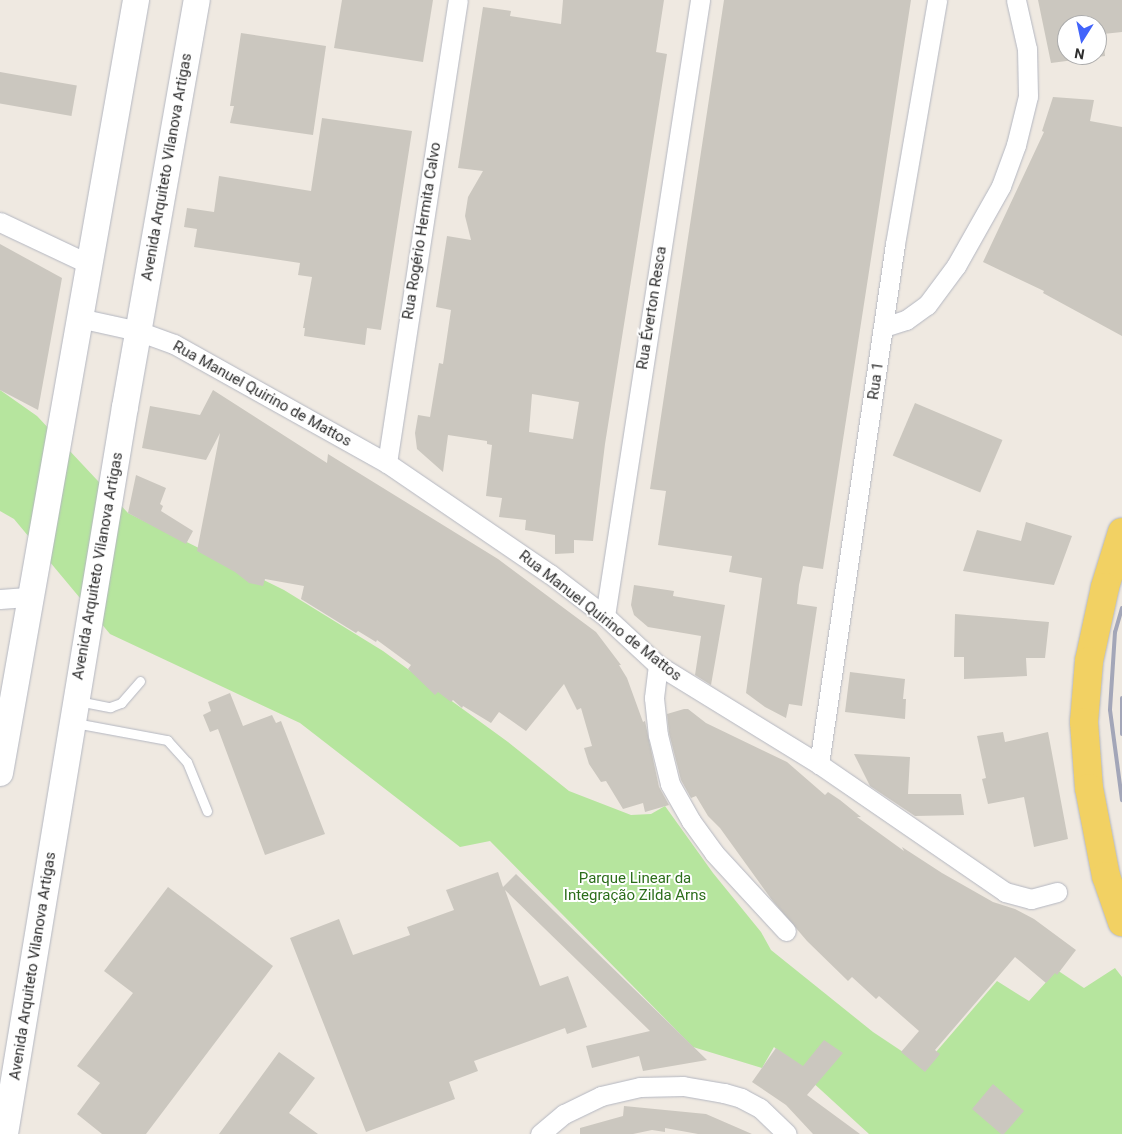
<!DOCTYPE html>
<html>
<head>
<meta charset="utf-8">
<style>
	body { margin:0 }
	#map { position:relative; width:1122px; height:1134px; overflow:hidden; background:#efe9e1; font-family:Roboto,sans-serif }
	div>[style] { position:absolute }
	.green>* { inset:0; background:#b6e59e }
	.building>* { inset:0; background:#cbc7bf; transform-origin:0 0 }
	.roads { filter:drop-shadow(0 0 1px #b4b7c1) drop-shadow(0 0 1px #b4b7c1) }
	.service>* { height:9px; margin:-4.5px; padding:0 4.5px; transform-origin:4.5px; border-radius:4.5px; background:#fff }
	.minor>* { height:19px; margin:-9.5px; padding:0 9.5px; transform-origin:9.5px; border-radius:9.5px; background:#fff }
	.secondary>* { height:26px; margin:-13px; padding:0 13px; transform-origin:13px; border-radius:13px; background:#fff }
	.primary>* { height:28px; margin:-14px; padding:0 14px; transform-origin:14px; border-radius:14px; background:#f2d163 }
	.rail>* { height:4px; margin:-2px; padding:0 2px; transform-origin:2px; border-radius:2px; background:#a3a6b8 }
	span { translate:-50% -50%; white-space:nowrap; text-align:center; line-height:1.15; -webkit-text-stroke:4px #fff; paint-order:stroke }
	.street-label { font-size:15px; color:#2e2e2e }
	.park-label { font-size:15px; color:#2c6e1b }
	.north { position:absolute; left:1057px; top:15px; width:50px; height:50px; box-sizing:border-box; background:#fff; border:1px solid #ababab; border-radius:50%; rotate:190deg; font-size:14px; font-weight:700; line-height:20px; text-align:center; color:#2e2e2e }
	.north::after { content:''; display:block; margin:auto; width:18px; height:22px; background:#4264fb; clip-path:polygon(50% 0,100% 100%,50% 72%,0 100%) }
</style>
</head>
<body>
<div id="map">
	<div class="green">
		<i style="clip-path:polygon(0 390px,37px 416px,128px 513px,284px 590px,383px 651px,508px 742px,569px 791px,631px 815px,651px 814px,665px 806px,713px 873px,761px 932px,771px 950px,873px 1032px,924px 1066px,997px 981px,1029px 1001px,1057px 970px,1084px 988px,1115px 968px,1122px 977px,1122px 1134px,869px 1134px,774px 1047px,762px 1068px,693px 1047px,490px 841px,460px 847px,300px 723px,110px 634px,14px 519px,0 511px)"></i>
	</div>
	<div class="building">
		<i style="clip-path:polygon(342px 0,433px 0,423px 62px,334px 48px)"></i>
		<i style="clip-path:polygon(evenodd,563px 0,664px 0,656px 52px,667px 54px,605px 444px,593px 541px,574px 540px,574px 553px,555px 554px,555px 535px,525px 530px,526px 520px,499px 517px,502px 498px,486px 496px,492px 445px,487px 444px,487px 441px,448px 435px,443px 472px,417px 449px,415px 433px,418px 415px,430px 417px,439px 363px,443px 364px,451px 310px,436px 307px,447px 236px,471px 240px,465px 216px,468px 197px,483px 171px,458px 168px,483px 7px,511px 11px,510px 16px,561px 24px,563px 0,532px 394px,579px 402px,573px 439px,529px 432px,532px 394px)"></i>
		<i style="clip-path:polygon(724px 0,911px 0,823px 569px,803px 566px,799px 585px,797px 604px,817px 607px,802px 706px,789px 704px,786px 718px,765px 707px,746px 693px,762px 578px,729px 572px,732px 556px,658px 545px,666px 491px,650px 489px)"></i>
		<i style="clip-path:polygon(evenodd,1038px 0,1122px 0,1122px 32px,1103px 34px,1105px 56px,1051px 63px,1038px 0,1067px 25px,1097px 25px,1097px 55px,1067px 55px,1067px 25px)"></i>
		<i style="clip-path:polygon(241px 33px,326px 46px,313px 135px,230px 123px,234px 106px,230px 106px)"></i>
		<i style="left:0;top:72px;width:78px;height:31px;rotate:10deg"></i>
		<i style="clip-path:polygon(1053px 97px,1094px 100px,1090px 121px,1122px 127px,1122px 336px,1054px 299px,1043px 293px,1044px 291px,983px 262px,1044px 132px,1042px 131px)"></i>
		<i style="clip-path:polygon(322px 118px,412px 131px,381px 330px,367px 328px,365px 345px,304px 336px,305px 328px,303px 328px,312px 277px,298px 275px,300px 263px,194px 247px,197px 229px,184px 227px,187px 208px,214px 212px,219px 176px,311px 191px)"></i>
		<i style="clip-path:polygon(0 244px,62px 278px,38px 410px,0 390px)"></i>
		<i style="clip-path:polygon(213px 390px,327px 463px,328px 454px,498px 559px,596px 632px,621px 665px,619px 665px,627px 678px,643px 722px,645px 721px,659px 787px,669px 805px,645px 812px,643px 803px,623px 809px,606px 781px,601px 782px,589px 764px,584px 748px,592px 746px,581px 708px,577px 710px,564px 684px,526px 731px,499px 712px,491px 723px,463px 706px,462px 708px,453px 700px,451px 702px,438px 692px,435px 695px,408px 669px,411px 665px,377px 640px,376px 642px,358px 631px,356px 633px,301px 599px,304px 586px,265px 579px,263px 586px,249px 583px,235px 572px,197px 551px,220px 433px,206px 460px,142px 448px,150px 406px,200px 415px)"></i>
		<i style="left:915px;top:403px;width:95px;height:57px;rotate:23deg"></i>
		<i style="clip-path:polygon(136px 475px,166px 488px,160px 504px,163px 506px,161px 511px,193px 531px,186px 544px,128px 513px)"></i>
		<i style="clip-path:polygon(1026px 522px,1072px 536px,1054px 585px,963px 571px,977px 530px,1021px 541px)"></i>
		<i style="clip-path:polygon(634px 585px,674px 591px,673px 596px,725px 605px,711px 685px,695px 675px,701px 636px,648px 627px,634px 615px,631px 605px)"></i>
		<i style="clip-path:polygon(955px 614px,1049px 622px,1045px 658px,1026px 658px,1027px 676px,964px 679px,964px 657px,954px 657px)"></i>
		<i style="clip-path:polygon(850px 672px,905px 679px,903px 699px,906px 699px,905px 719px,845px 712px)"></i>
		<i style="clip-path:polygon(230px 693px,243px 726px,272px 715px,276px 723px,281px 721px,325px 834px,265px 855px,218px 729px,210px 732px,203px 715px,211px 711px,208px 702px)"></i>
		<i style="clip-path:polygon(684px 709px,688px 709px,706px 723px,787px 762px,825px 795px,828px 792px,840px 800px,861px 817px,857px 817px,904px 851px,902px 847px,942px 873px,993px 902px,1015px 909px,1034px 919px,1076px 950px,1057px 975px,1055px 973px,1046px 983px,1015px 957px,935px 1050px,940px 1054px,925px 1072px,901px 1052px,919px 1031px,879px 996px,876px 999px,852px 977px,848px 981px,807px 941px,772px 900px,720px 828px,708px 816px,696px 796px,691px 798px,681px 780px,669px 733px,667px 714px)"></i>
		<i style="clip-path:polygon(1003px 732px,1005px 742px,1048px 732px,1068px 839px,1034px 847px,1024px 797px,988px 804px,982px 779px,986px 778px,977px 736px)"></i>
		<i style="clip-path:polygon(854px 754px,910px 757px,908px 794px,961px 794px,964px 815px,915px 816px,870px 786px)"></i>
		<i style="clip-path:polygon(498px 872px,503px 887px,516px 874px,707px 1060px,643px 1071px,639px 1056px,592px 1068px,586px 1046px,650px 1031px,505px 890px,540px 986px,568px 976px,587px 1027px,567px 1034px,565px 1028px,474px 1061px,478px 1071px,449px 1082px,455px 1099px,366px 1132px,290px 938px,339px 919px,353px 955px,410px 935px,407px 927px,454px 910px,446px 890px)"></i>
		<i style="clip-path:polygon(168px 887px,273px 966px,146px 1134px,102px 1134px,77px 1114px,100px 1083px,77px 1066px,133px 993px,104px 971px)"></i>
		<i style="clip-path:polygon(824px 1040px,843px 1053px,807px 1095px,860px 1134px,813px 1134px,786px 1105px,752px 1082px,776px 1048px,803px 1066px)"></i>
		<i style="clip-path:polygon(279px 1052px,315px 1078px,289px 1113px,318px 1134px,219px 1134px)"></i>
		<i style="clip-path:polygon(993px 1084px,1024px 1111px,1004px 1134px,1001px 1134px,972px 1109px)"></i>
		<i style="clip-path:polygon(624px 1106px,706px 1114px,752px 1134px,698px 1134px,665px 1128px,665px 1132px,652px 1130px,633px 1134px,580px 1134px,580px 1128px,623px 1116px)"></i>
	</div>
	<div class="roads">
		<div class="service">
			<i style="left:78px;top:701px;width:33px;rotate:11deg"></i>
			<i style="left:110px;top:707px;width:12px;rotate:-20deg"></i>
			<i style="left:121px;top:703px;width:29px;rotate:-49deg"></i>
			<i style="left:75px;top:723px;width:94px;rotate:10.5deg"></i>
			<i style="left:167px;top:740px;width:30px;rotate:48deg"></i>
			<i style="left:187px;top:762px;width:53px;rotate:67.8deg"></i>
		</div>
		<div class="minor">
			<i style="left:0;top:222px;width:98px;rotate:25.3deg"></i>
			<i style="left:79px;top:318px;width:60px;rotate:12.4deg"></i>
			<i style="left:138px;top:331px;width:38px;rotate:20deg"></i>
			<i style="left:174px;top:344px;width:244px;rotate:29.2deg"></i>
			<i style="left:387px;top:463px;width:197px;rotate:34.3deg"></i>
			<i style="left:550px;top:574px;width:69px;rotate:37.4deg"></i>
			<i style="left:605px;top:616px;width:72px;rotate:42.8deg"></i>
			<i style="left:658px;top:665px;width:189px;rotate:31.6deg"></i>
			<i style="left:819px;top:764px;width:226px;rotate:34.5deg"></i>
			<i style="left:1005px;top:892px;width:27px;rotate:15deg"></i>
			<i style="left:1031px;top:899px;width:27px;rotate:-15deg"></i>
			<i style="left:884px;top:327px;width:23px;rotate:-18deg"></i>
			<i style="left:906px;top:320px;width:26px;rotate:-36deg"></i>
			<i style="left:927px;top:305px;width:49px;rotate:-53.4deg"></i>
			<i style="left:956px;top:266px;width:92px;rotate:-60.6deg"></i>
			<i style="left:1001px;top:186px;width:44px;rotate:-69.9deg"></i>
			<i style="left:1016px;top:145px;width:50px;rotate:-76.2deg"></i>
			<i style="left:1028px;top:96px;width:47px;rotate:-91.2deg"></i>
			<i style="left:1027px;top:49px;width:50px;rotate:-102.7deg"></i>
			<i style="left:387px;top:463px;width:468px;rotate:-81.3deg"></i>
			<i style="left:0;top:599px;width:31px;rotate:-4deg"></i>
			<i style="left:605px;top:616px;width:623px;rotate:-81.23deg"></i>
			<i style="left:658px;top:665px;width:33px;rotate:97deg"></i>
			<i style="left:654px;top:698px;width:37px;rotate:84deg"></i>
			<i style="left:658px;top:735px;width:50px;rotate:76.2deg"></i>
			<i style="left:670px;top:784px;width:43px;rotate:60.4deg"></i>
			<i style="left:691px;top:821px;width:39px;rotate:54deg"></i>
			<i style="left:714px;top:853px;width:106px;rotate:47.3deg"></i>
			<i style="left:819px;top:764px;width:526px;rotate:-81.68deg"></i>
			<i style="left:895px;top:244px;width:248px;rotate:-80.2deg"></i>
			<i style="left:540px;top:1134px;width:31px;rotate:-40deg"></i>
			<i style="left:564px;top:1114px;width:41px;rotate:-25.9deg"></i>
			<i style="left:601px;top:1096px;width:40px;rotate:-13deg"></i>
			<i style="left:640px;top:1087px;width:43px;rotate:-1.3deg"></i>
			<i style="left:683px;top:1086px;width:42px;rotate:9.7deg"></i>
			<i style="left:724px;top:1093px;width:18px;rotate:16deg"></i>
			<i style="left:741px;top:1098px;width:21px;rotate:28deg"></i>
			<i style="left:760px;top:1108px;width:37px;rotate:44deg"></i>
		</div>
		<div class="secondary">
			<i style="left:0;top:773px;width:785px;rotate:-80.02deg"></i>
			<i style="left:5px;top:1134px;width:737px;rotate:-80.63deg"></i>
			<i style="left:125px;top:407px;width:413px;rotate:-80deg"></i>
		</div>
		<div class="primary">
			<i style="left:1122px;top:532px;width:58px;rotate:107.2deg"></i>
			<i style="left:1105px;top:587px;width:76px;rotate:102.2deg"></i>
			<i style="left:1089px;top:661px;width:61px;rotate:94.7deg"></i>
			<i style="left:1084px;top:722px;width:66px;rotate:85.7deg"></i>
			<i style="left:1089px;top:788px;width:90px;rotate:79.1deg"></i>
			<i style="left:1106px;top:876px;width:49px;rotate:70.8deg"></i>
		</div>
	</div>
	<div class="rail">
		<i style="left:1122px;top:608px;width:25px;rotate:106deg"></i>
		<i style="left:1115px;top:632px;width:78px;rotate:93.7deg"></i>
		<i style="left:1110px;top:710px;width:91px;rotate:82.4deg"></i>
		<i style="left:1122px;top:698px;width:36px;rotate:90deg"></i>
	</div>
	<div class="street-label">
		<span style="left:167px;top:167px;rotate:-80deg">Avenida Arquiteto Vilanova Artigas</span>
		<span style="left:422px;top:231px;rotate:-81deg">Rua Rogério Hermita Calvo</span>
		<span style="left:652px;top:308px;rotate:-81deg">Rua Éverton Resca</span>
		<span style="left:876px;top:381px;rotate:-82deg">Rua 1</span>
		<span style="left:262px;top:394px;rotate:29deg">Rua Manuel Quirino de Mattos</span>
		<span style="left:98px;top:566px;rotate:-80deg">Avenida Arquiteto Vilanova Artigas</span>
		<span style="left:600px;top:616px;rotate:38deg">Rua Manuel Quirino de Mattos</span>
		<span style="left:33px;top:966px;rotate:-81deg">Avenida Arquiteto Vilanova Artigas</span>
	</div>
	<div class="park-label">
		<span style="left:635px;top:887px">Parque Linear da<br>Integração Zilda Arns</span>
	</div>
	<div class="north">N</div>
</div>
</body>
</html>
